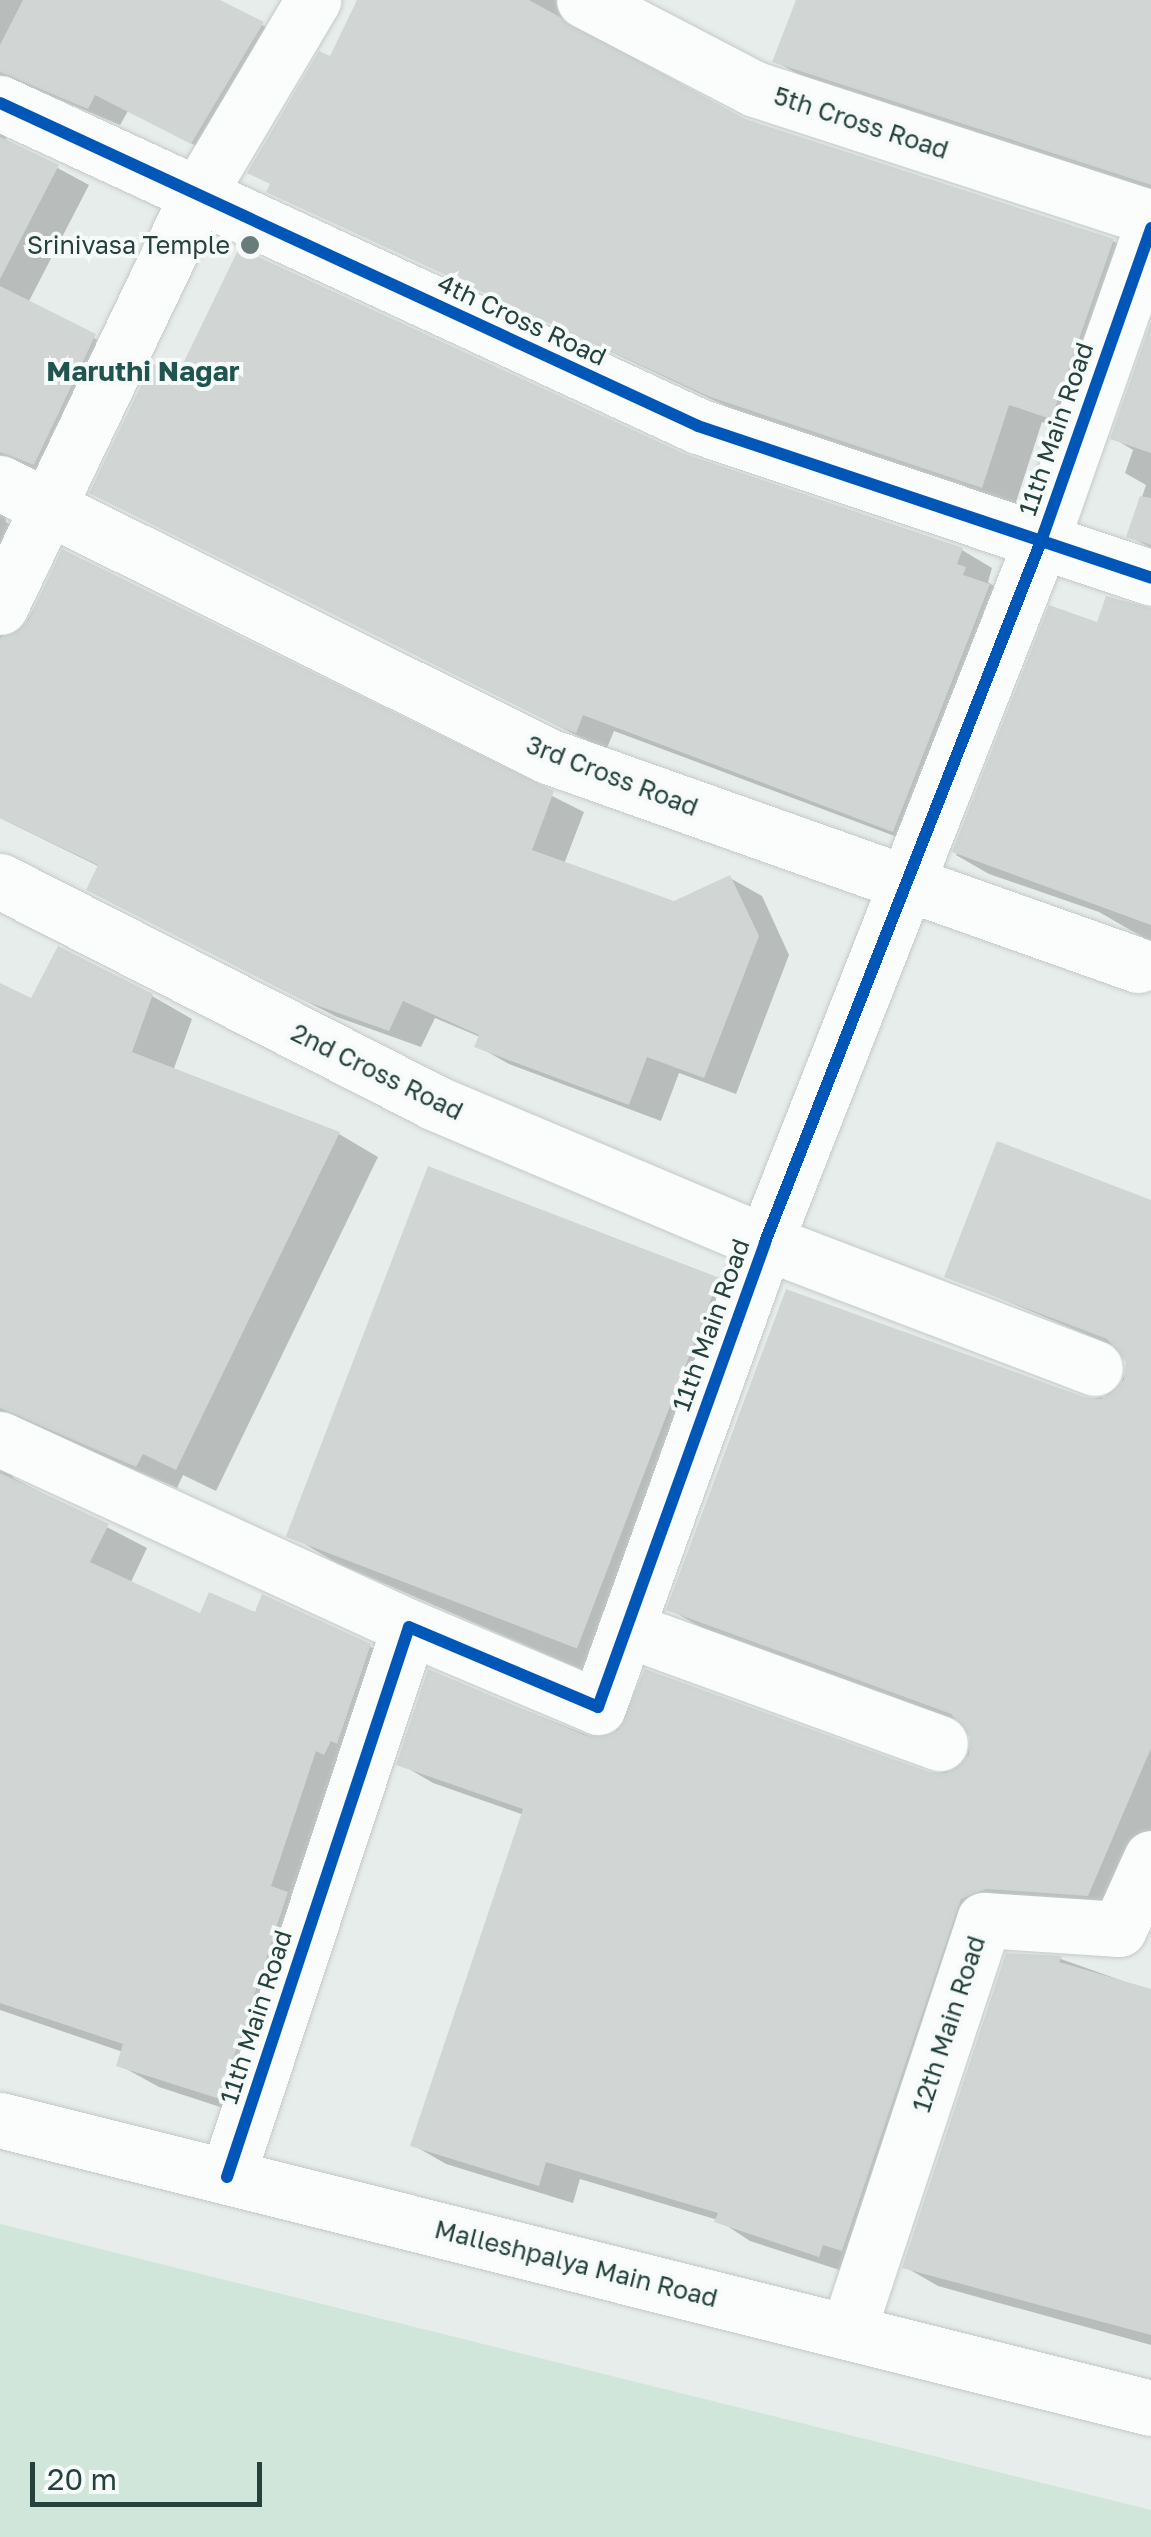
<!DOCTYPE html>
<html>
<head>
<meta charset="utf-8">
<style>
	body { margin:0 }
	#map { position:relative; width:1151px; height:2537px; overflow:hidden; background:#e7edeb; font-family:"Golos Text",sans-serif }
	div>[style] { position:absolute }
	.green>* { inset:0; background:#d0e6da }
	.shadow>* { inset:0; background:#0003 }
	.building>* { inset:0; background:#d1d6d5; transform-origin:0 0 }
	.roads { filter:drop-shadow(0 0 2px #c4cac8) drop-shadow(0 0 2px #c4cac8) }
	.street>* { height:55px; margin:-27.5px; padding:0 27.5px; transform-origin:27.5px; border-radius:27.5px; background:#fbfcfc }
	.secondary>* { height:55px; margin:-27.5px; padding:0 27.5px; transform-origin:27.5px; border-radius:27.5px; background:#fbfcfc }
	.cycleway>* { height:12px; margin:-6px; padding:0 6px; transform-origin:6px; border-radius:6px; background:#0057b8 }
	.dots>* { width:28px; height:28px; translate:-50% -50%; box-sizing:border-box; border:5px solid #f6fbf9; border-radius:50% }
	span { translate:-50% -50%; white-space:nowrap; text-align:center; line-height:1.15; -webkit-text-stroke:8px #f6fbf9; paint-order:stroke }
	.street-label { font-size:25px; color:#24413d }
	.poi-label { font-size:25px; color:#24413d }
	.right { translate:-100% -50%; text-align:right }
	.neighbourhood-label { font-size:28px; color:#1f544f; font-weight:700 }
	.scale { position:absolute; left:30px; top:2462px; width:232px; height:45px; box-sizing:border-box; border:5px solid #24413d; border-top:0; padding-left:12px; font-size:30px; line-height:35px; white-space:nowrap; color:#24413d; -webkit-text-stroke:8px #f6fbf9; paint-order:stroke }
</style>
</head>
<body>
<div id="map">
	<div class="green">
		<i style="clip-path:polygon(0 2224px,1151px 2510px,1151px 2537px,0 2537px)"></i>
	</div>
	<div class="shadow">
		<i style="clip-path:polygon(0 0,215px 0,294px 42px,224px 160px,128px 111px,120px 125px,32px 88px,3px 107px,6px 140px,89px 185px,28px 303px,126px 355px,66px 481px,3px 488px,6px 522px,37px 541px,3px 613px,5px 640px,20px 634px,64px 552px,584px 812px,564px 864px,674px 904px,730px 878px,762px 896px,789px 955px,736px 1094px,679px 1073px,661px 1121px,509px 1064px,477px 1046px,480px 1037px,435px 1018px,421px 1047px,337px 1017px,121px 907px,100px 867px,0 818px)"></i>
		<i style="clip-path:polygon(360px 0,595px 0,601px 47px,744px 121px,1113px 241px,1146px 260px,1084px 436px,1042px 422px,1015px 505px,745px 415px,270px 191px)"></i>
		<i style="clip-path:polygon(798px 0,1151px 0,1151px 191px,808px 80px,775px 61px)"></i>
		<i style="clip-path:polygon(1151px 330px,1151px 548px,1129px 536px,1146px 485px,1125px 473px,1133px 450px,1113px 438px)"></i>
		<i style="clip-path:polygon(178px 379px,684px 457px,962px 550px,992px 568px,988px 582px,995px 587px,924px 847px,614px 731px,607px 748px,594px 744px,123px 509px)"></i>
		<i style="clip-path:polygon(1051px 608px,1099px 625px,1151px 610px,1151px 942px,1099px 912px,989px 874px,956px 855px)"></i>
		<i style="clip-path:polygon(0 986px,33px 1001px,152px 996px,192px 1019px,173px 1071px,339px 1134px,378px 1157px,216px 1491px,183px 1475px,177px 1488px,39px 1429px,11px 1448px,13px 1478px,147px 1548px,130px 1584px,201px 1616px,256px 1616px,369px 1646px,409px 1669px,260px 2120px,159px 2087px,119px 2065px,123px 2052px,0 2010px)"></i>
		<i style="clip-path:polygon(1151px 1203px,1151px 1844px,1121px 1913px,1021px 1907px,852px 2274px,750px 2241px,718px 2220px,580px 2179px,573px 2203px,446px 2164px,413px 2145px,524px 1815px,433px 1783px,399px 1763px,430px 1672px,602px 1741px,629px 1720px,929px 1775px,963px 1768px,973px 1736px,962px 1722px,702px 1628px,669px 1609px,787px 1292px,1084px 1400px,1116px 1395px,1129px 1364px,1116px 1347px,947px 1276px)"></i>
		<i style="clip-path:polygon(718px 1280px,765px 1307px,628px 1690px,335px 1562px,288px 1534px)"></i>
		<i style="clip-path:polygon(1008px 1955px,1061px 1959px,1151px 1991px,1151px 2345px,938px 2286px,905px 2267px)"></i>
	</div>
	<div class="building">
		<i style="clip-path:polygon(23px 0,220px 0,264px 22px,191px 144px,95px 95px,88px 109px,0 72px,0 45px)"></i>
		<i style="clip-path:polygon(357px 0,529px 0,745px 119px,1114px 239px,1051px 419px,1009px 405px,982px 488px,710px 397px,266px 192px,270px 184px,247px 173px,319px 51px,330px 56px)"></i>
		<i style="clip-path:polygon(796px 0,1151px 0,1151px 185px,772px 62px)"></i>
		<i style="clip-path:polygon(0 137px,59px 165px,0 279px)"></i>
		<i style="clip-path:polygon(239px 248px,685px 454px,963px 548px,957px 564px,966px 567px,963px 575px,990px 584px,893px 832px,583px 715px,576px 733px,560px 727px,89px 493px,152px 363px,177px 376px)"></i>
		<i style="clip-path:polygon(0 286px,96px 334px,34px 465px,0 452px)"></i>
		<i style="clip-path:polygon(1151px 322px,1151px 453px,1110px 439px)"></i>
		<i style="clip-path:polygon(1140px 496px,1151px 498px,1151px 545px,1126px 537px)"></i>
		<i style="clip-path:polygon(62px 549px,554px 791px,532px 850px,674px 901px,730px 875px,759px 936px,704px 1078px,647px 1057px,629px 1105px,474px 1047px,479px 1035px,403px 1001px,389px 1031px,302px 1000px,86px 890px,98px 865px,0 818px,0 638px,28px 621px)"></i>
		<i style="clip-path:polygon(1106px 596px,1151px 608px,1151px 925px,952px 852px,1049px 605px,1097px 622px)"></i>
		<i style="clip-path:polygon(58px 946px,153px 994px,132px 1052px,340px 1132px,176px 1470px,143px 1454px,136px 1467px,0 1408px,0 983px,31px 998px)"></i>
		<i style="clip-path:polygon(997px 1141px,1151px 1200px,1151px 1748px,1088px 1896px,986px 1889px,961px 1899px,842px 2251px,823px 2245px,819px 2257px,714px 2222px,718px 2213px,546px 2162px,539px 2186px,410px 2146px,523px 1809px,396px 1765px,428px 1669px,587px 1736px,618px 1730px,645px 1669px,929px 1772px,946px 1773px,969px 1755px,970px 1737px,951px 1714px,666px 1610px,786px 1289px,1084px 1397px,1101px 1399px,1124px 1380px,1126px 1362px,1107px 1339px,944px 1277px)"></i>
		<i style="left:428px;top:1166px;width:312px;height:397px;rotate:21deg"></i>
		<i style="clip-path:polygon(0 1473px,109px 1524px,90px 1562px,200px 1613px,209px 1592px,255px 1612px,262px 1594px,371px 1644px,337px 1744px,331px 1741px,324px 1755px,316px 1751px,271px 1886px,288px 1892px,220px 2099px,116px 2066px,123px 2044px,0 2003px)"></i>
		<i style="clip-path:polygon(1006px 1953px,1062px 1956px,1059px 1962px,1151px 1989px,1151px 2335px,902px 2268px)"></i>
	</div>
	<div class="roads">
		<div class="street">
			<i style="left:584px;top:0;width:193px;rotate:27.5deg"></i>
			<i style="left:755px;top:89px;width:416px;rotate:18deg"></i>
			<i style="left:0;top:103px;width:769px;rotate:24.83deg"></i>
			<i style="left:698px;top:426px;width:478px;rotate:18.5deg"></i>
			<i style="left:0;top:483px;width:612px;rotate:26.48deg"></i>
			<i style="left:548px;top:756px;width:626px;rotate:19.51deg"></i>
			<i style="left:0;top:607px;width:458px;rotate:-64.4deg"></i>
			<i style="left:198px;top:194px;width:226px;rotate:-59.3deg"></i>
			<i style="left:0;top:881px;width:486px;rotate:27deg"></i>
			<i style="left:433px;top:1102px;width:360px;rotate:22.9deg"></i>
			<i style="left:765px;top:1242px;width:353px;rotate:20.9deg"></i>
			<i style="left:0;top:1439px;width:450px;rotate:24.7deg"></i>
			<i style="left:626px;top:1629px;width:334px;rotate:20deg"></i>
			<i style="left:227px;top:2177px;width:579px;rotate:-71.69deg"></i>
			<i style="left:409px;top:1627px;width:205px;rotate:22.9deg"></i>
			<i style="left:598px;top:1707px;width:494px;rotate:-70.2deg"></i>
			<i style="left:765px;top:1242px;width:750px;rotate:-68.5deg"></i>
			<i style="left:1040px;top:544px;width:335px;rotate:-70.6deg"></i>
			<i style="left:848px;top:2331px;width:433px;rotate:-71.7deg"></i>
			<i style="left:984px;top:1920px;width:135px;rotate:3.8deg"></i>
			<i style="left:1119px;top:1929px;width:78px;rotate:-65.7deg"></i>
		</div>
		<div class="secondary">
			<i style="left:0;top:2120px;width:1186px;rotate:14.05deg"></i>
		</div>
	</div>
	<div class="cycleway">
		<i style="left:0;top:103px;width:769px;rotate:24.83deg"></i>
		<i style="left:698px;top:426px;width:478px;rotate:18.5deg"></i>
		<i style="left:227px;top:2177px;width:579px;rotate:-71.69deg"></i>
		<i style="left:409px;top:1627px;width:205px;rotate:22.9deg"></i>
		<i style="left:598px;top:1707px;width:494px;rotate:-70.2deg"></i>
		<i style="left:765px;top:1242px;width:750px;rotate:-68.5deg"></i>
		<i style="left:1040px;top:544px;width:335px;rotate:-70.6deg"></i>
	</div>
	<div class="dots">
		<i style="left:250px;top:245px;background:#687d7a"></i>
	</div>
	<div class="street-label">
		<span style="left:861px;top:123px;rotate:18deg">5th Cross Road</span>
		<span style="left:522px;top:320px;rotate:25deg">4th Cross Road</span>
		<span style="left:1056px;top:429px;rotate:-71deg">11th Main Road</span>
		<span style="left:612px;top:776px;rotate:21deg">3rd Cross Road</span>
		<span style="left:377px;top:1072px;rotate:26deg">2nd Cross Road</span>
		<span style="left:711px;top:1325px;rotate:-70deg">11th Main Road</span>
		<span style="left:256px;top:2017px;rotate:-72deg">11th Main Road</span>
		<span style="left:949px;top:2024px;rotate:-72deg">12th Main Road</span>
		<span style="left:576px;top:2264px;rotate:14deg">Malleshpalya Main Road</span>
	</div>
	<div class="poi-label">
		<span class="right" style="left:230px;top:245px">Srinivasa Temple</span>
	</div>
	<div class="neighbourhood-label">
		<span style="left:143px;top:371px">Maruthi Nagar</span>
	</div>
	<div class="scale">20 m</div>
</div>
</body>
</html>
